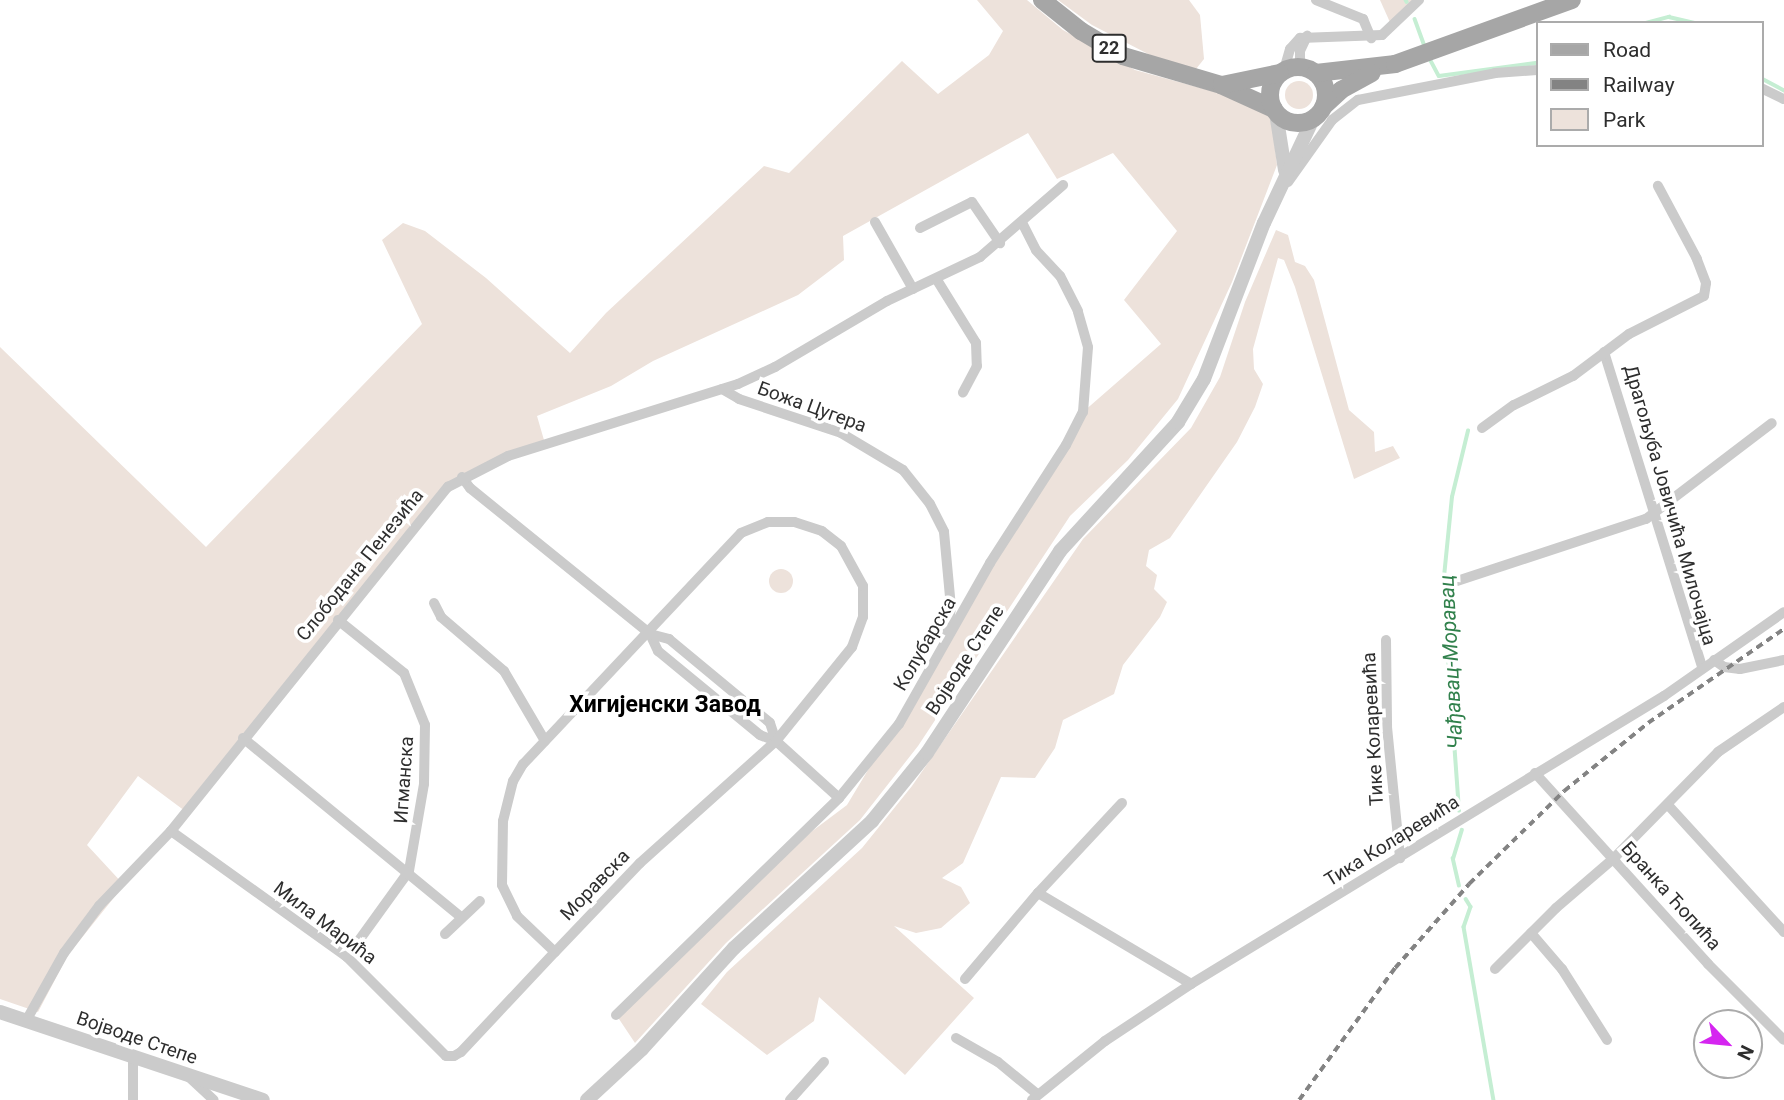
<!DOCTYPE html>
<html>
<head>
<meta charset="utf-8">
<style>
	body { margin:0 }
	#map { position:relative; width:1784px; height:1100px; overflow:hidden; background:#fff; font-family:Roboto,sans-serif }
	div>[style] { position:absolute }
	.green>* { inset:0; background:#ede2db }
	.round { border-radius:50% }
	.stream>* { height:3.5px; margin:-1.75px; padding:0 1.75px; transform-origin:1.75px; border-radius:1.75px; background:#c5eed3 }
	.minor>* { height:10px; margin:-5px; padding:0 5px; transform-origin:5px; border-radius:5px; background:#cbcbcb }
	.tertiary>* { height:14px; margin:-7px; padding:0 7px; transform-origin:7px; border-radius:7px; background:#cbcbcb }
	.primary>* { height:18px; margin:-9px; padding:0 9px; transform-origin:9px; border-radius:9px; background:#a6a6a6 }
	.primary>.ring { margin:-9px; padding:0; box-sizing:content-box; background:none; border:18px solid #a6a6a6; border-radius:50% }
	.rail>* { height:3.5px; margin-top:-1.75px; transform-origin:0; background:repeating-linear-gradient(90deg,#838383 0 7px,transparent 0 12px) }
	span { translate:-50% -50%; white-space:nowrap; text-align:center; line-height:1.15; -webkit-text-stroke:7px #fff; paint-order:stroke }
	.shield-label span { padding:2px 5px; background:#fff; border:2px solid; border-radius:5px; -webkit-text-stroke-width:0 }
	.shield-label { font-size:18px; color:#2e2e2e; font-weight:700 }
	.street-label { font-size:19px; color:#2e2e2e }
	.water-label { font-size:21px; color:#31814c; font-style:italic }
	.quarter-label { font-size:23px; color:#000; font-weight:700 }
	.legend { position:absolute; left:1536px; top:21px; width:228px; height:126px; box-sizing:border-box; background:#fff; border:2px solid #ababab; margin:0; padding:9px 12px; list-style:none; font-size:21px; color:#2e2e2e }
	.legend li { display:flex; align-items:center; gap:14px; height:35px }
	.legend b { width:35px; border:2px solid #ababab }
	.north { position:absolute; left:1693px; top:1009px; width:70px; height:70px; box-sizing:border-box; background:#fff; border:2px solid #ababab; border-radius:50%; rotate:116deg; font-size:19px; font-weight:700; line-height:28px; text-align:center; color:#2e2e2e }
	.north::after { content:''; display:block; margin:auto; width:24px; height:32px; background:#d525f0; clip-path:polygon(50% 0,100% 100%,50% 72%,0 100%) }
</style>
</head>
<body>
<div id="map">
	<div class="green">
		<i style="clip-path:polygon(977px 0,1027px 0,1063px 30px,1135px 70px,1241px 99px,1271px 113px,1277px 165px,1232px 282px,1178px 399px,1128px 460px,1070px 516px,918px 746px,860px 820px,726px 943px,635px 1043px,617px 1016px,791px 847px,847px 805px,1083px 412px,1161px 344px,1124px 300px,1177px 231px,1113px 153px,1057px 179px,1028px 133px,843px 236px,844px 260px,798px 295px,653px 361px,611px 386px,537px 416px,546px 447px,512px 458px,451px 489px,189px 814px,138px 776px,87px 845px,124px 885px,68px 955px,38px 1012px,0 999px,0 347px,206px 547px,422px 324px,382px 240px,403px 223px,425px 231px,486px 278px,570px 353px,606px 313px,764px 166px,789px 173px,902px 61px,938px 94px,989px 55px,1003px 31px)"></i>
		<i style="clip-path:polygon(1058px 0,1189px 0,1200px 15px,1204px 59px,1196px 69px,1152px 56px,1092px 25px)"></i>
		<i style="clip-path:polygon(1380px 0,1419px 0,1393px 29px)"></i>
		<i class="round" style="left:1285px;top:81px;width:28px;height:28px"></i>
		<i style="clip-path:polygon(1276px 230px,1288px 235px,1295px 262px,1305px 266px,1314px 280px,1349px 410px,1374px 432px,1375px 452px,1393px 446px,1400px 458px,1354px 479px,1295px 287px,1284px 260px,1278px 258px,1253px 349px,1254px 369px,1263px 384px,1255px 407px,1237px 442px,1170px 538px,1149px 550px,1146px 566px,1157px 575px,1154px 589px,1167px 602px,1160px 617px,1123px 665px,1114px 694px,1063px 720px,1055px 748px,1035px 778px,1001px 777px,963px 863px,942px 878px,961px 887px,970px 903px,941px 928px,916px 933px,894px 926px,974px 998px,905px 1075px,819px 997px,814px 1021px,767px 1055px,701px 1004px,727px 972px,862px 848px,912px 786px,1083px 539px,1191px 428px,1220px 377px,1245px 302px)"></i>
		<i class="round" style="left:769px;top:569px;width:24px;height:24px"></i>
	</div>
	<div class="stream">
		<i style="left:1406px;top:0;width:2px;rotate:63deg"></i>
		<i style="left:1415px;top:19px;width:30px;rotate:70deg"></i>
		<i style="left:1646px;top:23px;width:24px;rotate:-15deg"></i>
		<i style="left:1669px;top:17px;width:26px;rotate:13deg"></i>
		<i style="left:1429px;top:57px;width:21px;rotate:62deg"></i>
		<i style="left:1439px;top:76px;width:99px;rotate:-7.6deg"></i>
		<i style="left:1761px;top:78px;width:26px;rotate:28deg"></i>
		<i style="left:1459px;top:811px;width:225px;rotate:-94.1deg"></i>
		<i style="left:1443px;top:587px;width:90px;rotate:-84.3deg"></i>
		<i style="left:1452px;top:497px;width:68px;rotate:-76.4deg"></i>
		<i style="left:1459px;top:886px;width:28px;rotate:-103deg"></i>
		<i style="left:1453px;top:859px;width:30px;rotate:-73deg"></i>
		<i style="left:1466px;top:899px;width:9px;rotate:58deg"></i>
		<i style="left:1471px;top:907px;width:21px;rotate:109deg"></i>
		<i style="left:1464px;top:927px;width:176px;rotate:80.2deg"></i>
	</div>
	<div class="minor">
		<i style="left:1316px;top:0;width:51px;rotate:22deg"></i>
		<i style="left:1363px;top:19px;width:21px;rotate:67deg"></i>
		<i style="left:1300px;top:67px;width:16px;rotate:-90deg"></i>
		<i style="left:1300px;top:51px;width:17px;rotate:-65deg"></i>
		<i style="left:1284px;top:70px;width:22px;rotate:-74deg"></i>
		<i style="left:1290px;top:49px;width:15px;rotate:-48deg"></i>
		<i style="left:1300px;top:38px;width:82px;rotate:-2.1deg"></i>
		<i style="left:1382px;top:35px;width:51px;rotate:-43.4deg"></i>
		<i style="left:1761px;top:88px;width:25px;rotate:26deg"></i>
		<i style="left:1288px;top:182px;width:76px;rotate:-54.6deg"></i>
		<i style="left:1332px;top:120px;width:33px;rotate:-38deg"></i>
		<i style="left:1358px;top:100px;width:140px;rotate:-11.1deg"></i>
		<i style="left:1495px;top:73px;width:42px;rotate:-4.1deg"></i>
		<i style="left:875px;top:222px;width:77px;rotate:60.4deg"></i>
		<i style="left:920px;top:228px;width:58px;rotate:-26.6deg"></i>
		<i style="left:972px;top:202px;width:50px;rotate:55.7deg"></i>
		<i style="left:937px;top:280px;width:74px;rotate:58.2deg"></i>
		<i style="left:976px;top:343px;width:23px;rotate:88deg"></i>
		<i style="left:977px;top:366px;width:30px;rotate:118deg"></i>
		<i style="left:1604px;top:352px;width:330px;rotate:72.7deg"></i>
		<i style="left:722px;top:389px;width:20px;rotate:30deg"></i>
		<i style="left:739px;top:399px;width:108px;rotate:18.4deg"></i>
		<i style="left:841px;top:433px;width:72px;rotate:30.8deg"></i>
		<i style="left:903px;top:470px;width:43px;rotate:51.5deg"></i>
		<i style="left:930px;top:504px;width:31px;rotate:63deg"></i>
		<i style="left:944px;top:532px;width:76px;rotate:84.7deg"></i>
		<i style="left:951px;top:608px;width:31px;rotate:99deg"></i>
		<i style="left:1482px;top:428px;width:39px;rotate:-36deg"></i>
		<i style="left:1514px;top:405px;width:66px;rotate:-26.2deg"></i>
		<i style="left:1573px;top:376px;width:70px;rotate:-36.9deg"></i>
		<i style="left:1629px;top:334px;width:84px;rotate:-26.9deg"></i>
		<i style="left:1704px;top:296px;width:13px;rotate:-81deg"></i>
		<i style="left:1706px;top:283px;width:26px;rotate:-111deg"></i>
		<i style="left:1697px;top:259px;width:83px;rotate:-118.1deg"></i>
		<i style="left:462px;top:477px;width:14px;rotate:54deg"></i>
		<i style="left:470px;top:488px;width:232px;rotate:39deg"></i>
		<i style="left:650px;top:634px;width:19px;rotate:65deg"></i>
		<i style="left:658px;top:651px;width:132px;rotate:39.5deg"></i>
		<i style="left:760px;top:735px;width:17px;rotate:21deg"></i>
		<i style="left:776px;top:741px;width:85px;rotate:42.1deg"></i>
		<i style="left:1457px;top:581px;width:199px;rotate:-18.2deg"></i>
		<i style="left:1646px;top:519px;width:158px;rotate:-37.3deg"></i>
		<i style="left:434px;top:603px;width:16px;rotate:63deg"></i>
		<i style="left:441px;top:617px;width:83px;rotate:40.6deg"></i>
		<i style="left:504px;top:671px;width:81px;rotate:59.6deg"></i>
		<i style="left:338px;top:620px;width:85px;rotate:38.8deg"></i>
		<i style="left:404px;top:673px;width:56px;rotate:68deg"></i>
		<i style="left:425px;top:725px;width:59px;rotate:91deg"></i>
		<i style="left:424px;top:784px;width:88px;rotate:99.8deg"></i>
		<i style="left:409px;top:871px;width:106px;rotate:125.8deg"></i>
		<i style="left:650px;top:634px;width:20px;rotate:15deg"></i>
		<i style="left:669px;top:639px;width:131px;rotate:39.7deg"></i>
		<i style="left:770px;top:723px;width:19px;rotate:72deg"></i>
		<i style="left:1386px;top:640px;width:87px;rotate:89.3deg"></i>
		<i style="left:1387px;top:727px;width:132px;rotate:84.3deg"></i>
		<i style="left:1714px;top:660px;width:12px;rotate:35deg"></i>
		<i style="left:1724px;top:667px;width:16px;rotate:7deg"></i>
		<i style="left:1740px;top:669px;width:45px;rotate:-11.6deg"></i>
		<i style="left:243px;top:738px;width:283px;rotate:39.4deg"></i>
		<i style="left:1535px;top:773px;width:258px;rotate:47.8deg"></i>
		<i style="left:1708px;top:964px;width:107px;rotate:45deg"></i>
		<i style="left:1122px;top:803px;width:123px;rotate:133deg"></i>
		<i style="left:1038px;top:893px;width:178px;rotate:30.7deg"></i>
		<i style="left:1668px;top:805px;width:172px;rotate:47.6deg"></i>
		<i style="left:171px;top:831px;width:216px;rotate:35.6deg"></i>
		<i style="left:347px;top:957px;width:140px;rotate:45deg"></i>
		<i style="left:446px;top:1056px;width:8px"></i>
		<i style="left:454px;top:1056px;width:8px;rotate:-30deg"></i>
		<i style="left:461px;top:1052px;width:137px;rotate:-46.8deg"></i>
		<i style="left:555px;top:952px;width:123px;rotate:-46.3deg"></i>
		<i style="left:640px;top:863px;width:183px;rotate:-41.9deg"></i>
		<i style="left:776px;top:741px;width:121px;rotate:-51deg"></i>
		<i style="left:852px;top:647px;width:32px;rotate:-70deg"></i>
		<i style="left:863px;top:617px;width:31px;rotate:-90deg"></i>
		<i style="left:863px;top:586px;width:46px;rotate:-118.8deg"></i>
		<i style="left:841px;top:546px;width:24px;rotate:-142deg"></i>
		<i style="left:822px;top:531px;width:29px;rotate:-162deg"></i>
		<i style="left:794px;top:522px;width:26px;rotate:180deg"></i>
		<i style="left:768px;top:522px;width:29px;rotate:158deg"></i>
		<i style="left:741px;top:533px;width:318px;rotate:133.3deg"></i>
		<i style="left:523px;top:764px;width:20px;rotate:120deg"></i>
		<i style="left:513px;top:781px;width:41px;rotate:104deg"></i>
		<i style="left:503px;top:821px;width:64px;rotate:90.9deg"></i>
		<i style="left:502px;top:885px;width:34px;rotate:64deg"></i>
		<i style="left:517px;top:916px;width:52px;rotate:43.5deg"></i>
		<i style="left:1531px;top:933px;width:48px;rotate:49.3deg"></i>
		<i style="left:1562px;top:969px;width:84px;rotate:57.6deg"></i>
		<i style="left:445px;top:934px;width:48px;rotate:-43.3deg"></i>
		<i style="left:1495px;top:969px;width:86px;rotate:-45deg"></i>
		<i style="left:1556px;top:908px;width:75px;rotate:-40.7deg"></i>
		<i style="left:1613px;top:859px;width:150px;rotate:-45.5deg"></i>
		<i style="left:1718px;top:752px;width:80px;rotate:-34.3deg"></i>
		<i style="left:965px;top:979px;width:113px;rotate:-49.7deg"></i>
		<i style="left:616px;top:1015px;width:311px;rotate:-44.2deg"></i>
		<i style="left:839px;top:798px;width:95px;rotate:-51deg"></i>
		<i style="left:899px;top:724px;width:185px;rotate:-60.5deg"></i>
		<i style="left:990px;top:563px;width:140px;rotate:-57.2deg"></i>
		<i style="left:1066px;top:445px;width:37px;rotate:-63deg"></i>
		<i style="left:1083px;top:412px;width:65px;rotate:-85.6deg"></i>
		<i style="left:1088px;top:347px;width:37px;rotate:-106deg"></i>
		<i style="left:1078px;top:311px;width:39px;rotate:-117deg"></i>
		<i style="left:1060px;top:276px;width:35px;rotate:-133deg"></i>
		<i style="left:1036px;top:250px;width:30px;rotate:-117deg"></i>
		<i style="left:26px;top:1021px;width:78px;rotate:-60.8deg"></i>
		<i style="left:64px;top:953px;width:59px;rotate:-53.3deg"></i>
		<i style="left:99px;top:906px;width:104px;rotate:-46.2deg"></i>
		<i style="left:171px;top:831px;width:442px;rotate:-51.2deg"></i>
		<i style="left:448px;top:487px;width:68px;rotate:-27.3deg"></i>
		<i style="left:508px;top:456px;width:241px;rotate:-17.4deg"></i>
		<i style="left:738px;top:384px;width:41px;rotate:-24.7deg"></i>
		<i style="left:775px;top:367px;width:130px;rotate:-30.5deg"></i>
		<i style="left:887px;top:301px;width:103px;rotate:-25.3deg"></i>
		<i style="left:980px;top:257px;width:110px;rotate:-40.9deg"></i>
		<i style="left:956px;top:1038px;width:48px;rotate:29.7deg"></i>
		<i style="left:998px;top:1062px;width:50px;rotate:39.4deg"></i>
		<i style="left:133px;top:1057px;width:43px;rotate:90deg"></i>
		<i style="left:188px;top:1076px;width:35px;rotate:43deg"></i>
		<i style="left:790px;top:1100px;width:51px;rotate:-48.2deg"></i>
		<i style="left:1032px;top:1100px;width:94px;rotate:-38.9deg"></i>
		<i style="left:1105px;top:1041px;width:103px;rotate:-33.5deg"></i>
		<i style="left:1191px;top:984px;width:554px;rotate:-31.34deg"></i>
		<i style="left:1664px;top:696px;width:146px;rotate:-35deg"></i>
	</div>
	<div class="tertiary">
		<i style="left:1276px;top:113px;width:58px;rotate:81deg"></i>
		<i style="left:0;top:1012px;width:277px;rotate:18.5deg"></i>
		<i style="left:587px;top:1100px;width:75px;rotate:-42.8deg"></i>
		<i style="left:642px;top:1049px;width:137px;rotate:-47.7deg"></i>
		<i style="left:734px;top:948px;width:188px;rotate:-42.6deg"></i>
		<i style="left:872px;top:821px;width:87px;rotate:-51deg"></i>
		<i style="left:927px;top:753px;width:242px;rotate:-56.6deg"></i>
		<i style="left:1060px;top:551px;width:175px;rotate:-47.5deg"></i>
		<i style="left:1178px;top:422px;width:50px;rotate:-58.8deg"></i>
		<i style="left:1204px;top:379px;width:167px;rotate:-69deg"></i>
		<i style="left:1264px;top:223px;width:115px;rotate:-64.8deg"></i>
	</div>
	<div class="primary">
		<i style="left:1042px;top:0;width:50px;rotate:38.5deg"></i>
		<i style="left:1081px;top:31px;width:49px;rotate:30.8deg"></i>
		<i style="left:1123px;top:56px;width:102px;rotate:16.5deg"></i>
		<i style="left:1221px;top:85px;width:58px;rotate:24.4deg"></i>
		<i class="ring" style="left:1270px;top:67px;width:38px;height:38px"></i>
		<i style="left:1316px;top:73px;width:80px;rotate:-6.5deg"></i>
		<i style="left:1395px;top:64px;width:188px;rotate:-19.9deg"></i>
		<i style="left:1222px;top:85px;width:59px;rotate:-11.7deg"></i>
		<i style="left:1324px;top:106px;width:23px;rotate:-43deg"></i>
		<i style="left:1341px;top:90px;width:35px;rotate:-29deg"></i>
	</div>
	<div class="rail">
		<i style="left:1299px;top:1100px;width:163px;rotate:-54deg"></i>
		<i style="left:1395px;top:968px;width:112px;rotate:-48.6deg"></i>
		<i style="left:1469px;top:884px;width:133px;rotate:-44.4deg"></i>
		<i style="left:1564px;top:791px;width:108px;rotate:-39deg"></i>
		<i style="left:1648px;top:723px;width:165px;rotate:-34.7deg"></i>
	</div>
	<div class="shield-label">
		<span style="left:1109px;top:48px">22</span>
	</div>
	<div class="street-label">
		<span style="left:812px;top:407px;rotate:20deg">Божа Цугера</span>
		<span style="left:1670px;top:505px;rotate:74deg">Драгољуба Јовичића Милочајца</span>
		<span style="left:360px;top:565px;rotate:-51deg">Слободана Пенезића</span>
		<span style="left:925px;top:644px;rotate:-60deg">Колубарска</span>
		<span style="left:965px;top:660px;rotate:-57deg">Војводе Степе</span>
		<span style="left:1373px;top:729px;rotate:-93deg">Тике Коларевића</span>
		<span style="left:404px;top:780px;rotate:-86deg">Игманска</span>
		<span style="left:1392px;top:841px;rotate:-32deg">Тика Коларевића</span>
		<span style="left:595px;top:885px;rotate:-46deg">Моравска</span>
		<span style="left:1671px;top:896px;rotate:48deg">Бранка Ћопића</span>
		<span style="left:325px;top:923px;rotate:37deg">Мила Марића</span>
		<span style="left:137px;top:1038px;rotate:19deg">Војводе Степе</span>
	</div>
	<div class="water-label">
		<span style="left:1451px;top:662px;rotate:-93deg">Чађавац-Моравац</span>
	</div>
	<div class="quarter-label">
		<span style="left:665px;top:705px">Хигијенски Завод</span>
	</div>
	<ul class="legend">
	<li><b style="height:9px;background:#a6a6a6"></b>Road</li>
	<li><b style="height:9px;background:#838383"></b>Railway</li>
	<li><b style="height:19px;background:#ede2db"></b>Park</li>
	</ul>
	<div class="north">N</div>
</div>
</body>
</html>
